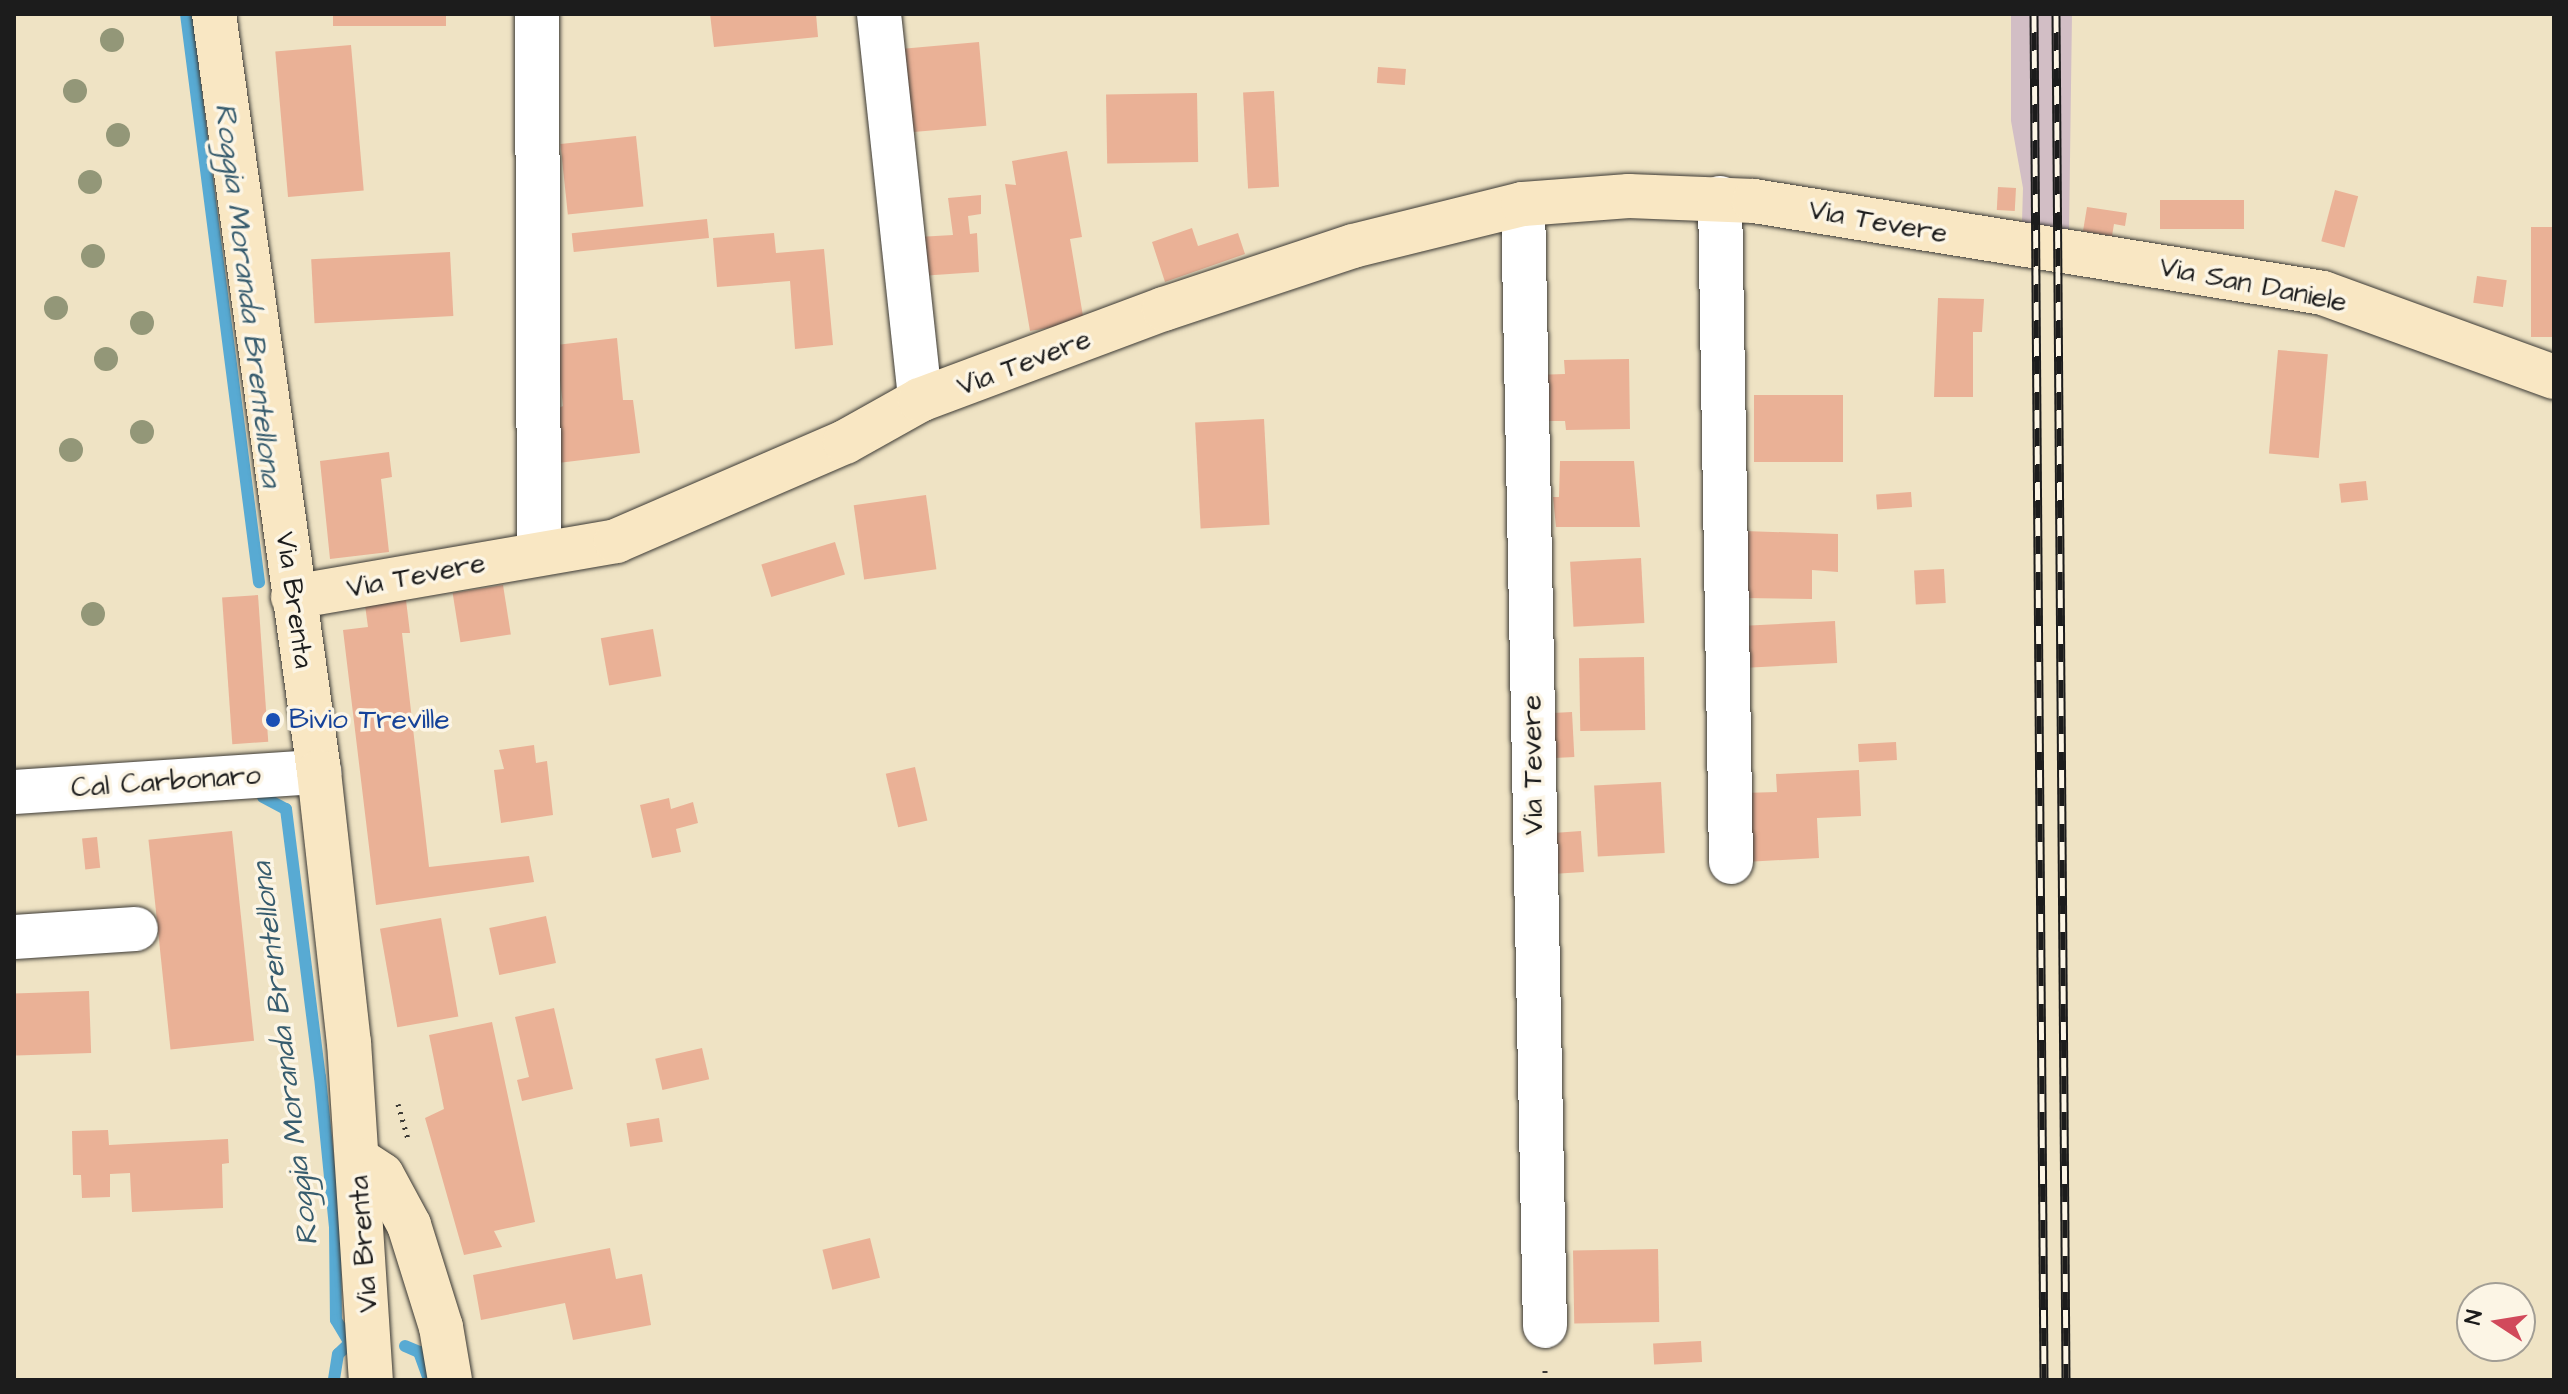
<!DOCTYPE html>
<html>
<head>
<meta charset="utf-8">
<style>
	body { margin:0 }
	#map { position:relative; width:2568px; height:1394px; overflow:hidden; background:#efe3c4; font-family:"Architects Daughter",sans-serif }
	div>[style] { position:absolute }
	.industrial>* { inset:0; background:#d2bec5 }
	.stream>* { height:12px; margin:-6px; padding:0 6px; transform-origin:6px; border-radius:6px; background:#58aad3 }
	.building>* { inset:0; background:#eab196; transform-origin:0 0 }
	.path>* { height:5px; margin-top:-2.5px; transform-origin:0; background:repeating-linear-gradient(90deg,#3c3a35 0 2px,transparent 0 8px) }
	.roads { filter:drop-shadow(0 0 2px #3c3a35) drop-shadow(0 0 2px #3c3a35) }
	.street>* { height:44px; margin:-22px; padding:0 22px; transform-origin:22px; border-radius:22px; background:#fff }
	.secondary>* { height:44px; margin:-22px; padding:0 22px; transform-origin:22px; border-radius:22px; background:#f9e7c3 }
	.rail>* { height:9px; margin-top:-4.5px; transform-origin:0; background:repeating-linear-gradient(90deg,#fcf5e5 0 18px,#1c1c1c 0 36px); box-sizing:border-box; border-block:2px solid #1c1c1c }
	.trees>* { width:24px; height:24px; margin:-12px; border-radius:50%; background:#939778 }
	.dots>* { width:22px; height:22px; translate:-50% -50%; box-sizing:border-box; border:4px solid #fcf5e5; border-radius:50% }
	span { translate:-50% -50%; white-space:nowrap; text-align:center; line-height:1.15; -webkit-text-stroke:7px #fcf5e5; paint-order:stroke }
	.street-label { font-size:28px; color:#1c1c1c }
	.transit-label { font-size:28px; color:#164399 }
	.left { translate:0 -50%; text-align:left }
	.water-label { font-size:30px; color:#375c6e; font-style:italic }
	.frame { position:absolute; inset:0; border:16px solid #1c1c1c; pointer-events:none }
	.north { position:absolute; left:2456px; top:1282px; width:80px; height:80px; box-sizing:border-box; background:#fcf5e5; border:2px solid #a29e95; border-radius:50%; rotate:282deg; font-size:22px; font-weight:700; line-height:32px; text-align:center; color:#1c1c1c }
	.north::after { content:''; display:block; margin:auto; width:28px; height:36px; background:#d1495b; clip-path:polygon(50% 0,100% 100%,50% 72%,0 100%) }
</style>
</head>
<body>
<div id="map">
	<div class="industrial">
		<i style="clip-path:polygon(2011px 14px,2072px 14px,2069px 233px,2022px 222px,2023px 188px,2011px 121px)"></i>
	</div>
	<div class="stream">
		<i style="left:186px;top:14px;width:573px;rotate:82.68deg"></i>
		<i style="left:263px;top:797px;width:26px;rotate:28deg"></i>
		<i style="left:286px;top:809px;width:270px;rotate:82.8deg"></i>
		<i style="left:320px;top:1077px;width:151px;rotate:84.3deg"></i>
		<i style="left:335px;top:1227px;width:93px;rotate:89.4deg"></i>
		<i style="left:336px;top:1320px;width:27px;rotate:59deg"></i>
		<i style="left:350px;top:1343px;width:16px;rotate:137deg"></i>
		<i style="left:338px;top:1354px;width:26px;rotate:99deg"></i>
		<i style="left:405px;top:1346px;width:15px;rotate:23deg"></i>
		<i style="left:419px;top:1352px;width:30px;rotate:70deg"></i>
	</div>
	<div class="building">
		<i style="left:333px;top:14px;width:113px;height:12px"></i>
		<i style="clip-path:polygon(710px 14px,816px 14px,818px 37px,714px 47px)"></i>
		<i style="left:979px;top:42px;width:84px;height:79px;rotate:85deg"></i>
		<i style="left:351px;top:45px;width:146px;height:76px;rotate:85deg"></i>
		<i style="left:1378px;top:67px;width:28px;height:16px;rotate:4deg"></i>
		<i style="left:1274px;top:91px;width:96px;height:31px;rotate:87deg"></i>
		<i style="left:1197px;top:93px;width:69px;height:91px;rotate:89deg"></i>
		<i style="left:636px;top:136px;width:71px;height:76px;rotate:84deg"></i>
		<i style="clip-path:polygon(1067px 151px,1082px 237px,1070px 239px,1084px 322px,1030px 331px,1005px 184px,1016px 185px,1012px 161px)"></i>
		<i style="left:1998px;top:187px;width:18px;height:23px;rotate:3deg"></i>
		<i style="left:2335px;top:190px;width:24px;height:53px;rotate:15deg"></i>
		<i style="clip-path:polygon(981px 195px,981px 214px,968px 216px,970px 234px,977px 233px,979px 272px,920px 276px,918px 237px,953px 235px,948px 198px)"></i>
		<i style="left:2244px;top:200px;width:29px;height:84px;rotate:90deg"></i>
		<i style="clip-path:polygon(2087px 207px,2127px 213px,2125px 226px,2114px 224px,2112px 236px,2083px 231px)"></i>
		<i style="left:707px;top:219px;width:19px;height:136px;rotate:84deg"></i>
		<i style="left:2531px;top:227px;width:23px;height:110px"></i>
		<i style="clip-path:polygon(1192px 228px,1198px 246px,1238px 233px,1245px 254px,1165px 282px,1152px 242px)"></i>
		<i style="clip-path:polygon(774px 233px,776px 253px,824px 249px,833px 345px,795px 349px,790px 281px,717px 287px,713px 238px)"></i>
		<i style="left:450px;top:252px;width:64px;height:139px;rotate:87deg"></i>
		<i style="left:2477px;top:276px;width:30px;height:27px;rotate:8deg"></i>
		<i style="clip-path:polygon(1938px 298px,1984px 299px,1982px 332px,1973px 332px,1973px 397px,1934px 397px)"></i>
		<i style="clip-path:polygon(617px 338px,623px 400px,633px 400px,640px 453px,558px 463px,552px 411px,563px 406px,556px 345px)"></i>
		<i style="left:2278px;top:350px;width:50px;height:104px;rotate:5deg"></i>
		<i style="clip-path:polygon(1629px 359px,1630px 429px,1566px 430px,1565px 421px,1535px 421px,1535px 375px,1565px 374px,1564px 360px)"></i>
		<i style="left:1754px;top:395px;width:89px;height:67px"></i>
		<i style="left:1264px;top:419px;width:106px;height:69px;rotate:87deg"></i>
		<i style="clip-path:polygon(389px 452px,392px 477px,381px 479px,389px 552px,330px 559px,320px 461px)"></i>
		<i style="clip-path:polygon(1560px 461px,1634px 461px,1640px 527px,1556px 527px,1553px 497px,1559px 497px)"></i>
		<i style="left:2366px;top:481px;width:19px;height:27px;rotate:84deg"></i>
		<i style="left:1911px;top:492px;width:15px;height:35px;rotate:86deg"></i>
		<i style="left:926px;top:495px;width:75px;height:73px;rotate:82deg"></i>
		<i style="clip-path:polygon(1744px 531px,1838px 534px,1838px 572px,1812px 570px,1812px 599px,1743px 598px)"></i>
		<i style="left:835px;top:542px;width:34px;height:77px;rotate:73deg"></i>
		<i style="left:1641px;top:558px;width:65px;height:71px;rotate:87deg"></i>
		<i style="left:1944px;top:569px;width:34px;height:30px;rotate:87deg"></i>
		<i style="left:503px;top:585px;width:50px;height:51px;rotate:81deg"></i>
		<i style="left:258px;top:595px;width:147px;height:36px;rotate:86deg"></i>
		<i style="clip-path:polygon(406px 600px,410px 633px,402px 633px,429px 867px,529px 856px,534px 882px,376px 905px,343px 630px,368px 627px,365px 605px)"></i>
		<i style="left:1835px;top:621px;width:42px;height:90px;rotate:87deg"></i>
		<i style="left:653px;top:629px;width:48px;height:53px;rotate:80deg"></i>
		<i style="left:1644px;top:657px;width:73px;height:65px;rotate:89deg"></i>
		<i style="left:1572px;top:712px;width:45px;height:25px;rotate:87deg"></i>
		<i style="left:1896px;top:742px;width:18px;height:38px;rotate:87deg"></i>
		<i style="clip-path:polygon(534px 745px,536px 763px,547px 761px,553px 815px,501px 823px,494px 770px,504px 769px,499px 750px)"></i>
		<i style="left:915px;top:767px;width:55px;height:30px;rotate:77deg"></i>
		<i style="clip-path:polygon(1859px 770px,1861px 816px,1817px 818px,1819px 858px,1745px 862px,1742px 793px,1777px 792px,1776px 774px)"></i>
		<i style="left:1661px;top:782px;width:71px;height:67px;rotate:87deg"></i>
		<i style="clip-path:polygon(669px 798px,671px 809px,693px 802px,698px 823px,676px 829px,681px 852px,652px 858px,640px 805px)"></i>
		<i style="left:232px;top:831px;width:211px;height:84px;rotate:84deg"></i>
		<i style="left:1581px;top:831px;width:41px;height:28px;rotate:86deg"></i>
		<i style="left:97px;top:837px;width:31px;height:15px;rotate:84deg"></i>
		<i style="left:546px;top:916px;width:48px;height:58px;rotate:78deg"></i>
		<i style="left:441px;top:918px;width:100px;height:62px;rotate:80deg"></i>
		<i style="left:89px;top:991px;width:62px;height:75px;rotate:88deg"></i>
		<i style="clip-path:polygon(554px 1008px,573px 1089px,522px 1101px,517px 1080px,529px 1077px,515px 1017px)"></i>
		<i style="clip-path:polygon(492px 1022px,535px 1222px,494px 1231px,502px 1247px,464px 1255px,425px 1118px,444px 1109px,429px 1035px)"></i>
		<i style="left:702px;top:1048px;width:32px;height:48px;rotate:77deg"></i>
		<i style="left:659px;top:1118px;width:24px;height:33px;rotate:81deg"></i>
		<i style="clip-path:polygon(108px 1130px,109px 1145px,228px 1139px,229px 1163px,222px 1164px,223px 1208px,132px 1212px,130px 1173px,110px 1174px,110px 1197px,82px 1198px,81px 1175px,73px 1175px,72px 1131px)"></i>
		<i style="left:870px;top:1238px;width:41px;height:49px;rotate:76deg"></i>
		<i style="clip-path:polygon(610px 1248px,616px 1279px,642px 1274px,651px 1325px,573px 1340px,565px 1303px,481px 1320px,473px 1275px)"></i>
		<i style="left:1658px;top:1249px;width:73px;height:85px;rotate:89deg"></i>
		<i style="left:1701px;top:1341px;width:21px;height:48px;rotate:87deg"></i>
	</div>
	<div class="path">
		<i style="left:398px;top:1104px;width:37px;rotate:74deg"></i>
		<i style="left:1545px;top:1380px;width:15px;rotate:-90deg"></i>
	</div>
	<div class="roads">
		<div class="street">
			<i style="left:537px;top:14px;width:539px;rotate:89.79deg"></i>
			<i style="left:879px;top:14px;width:388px;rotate:83.9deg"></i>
			<i style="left:1720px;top:198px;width:664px;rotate:89.05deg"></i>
			<i style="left:1523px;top:204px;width:1122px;rotate:88.88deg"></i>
			<i style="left:14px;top:792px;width:306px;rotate:-3.8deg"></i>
			<i style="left:14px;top:937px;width:122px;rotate:-3.8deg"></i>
		</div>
		<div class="secondary">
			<i style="left:214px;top:14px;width:765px;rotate:82.11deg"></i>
			<i style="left:319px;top:772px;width:272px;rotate:83.7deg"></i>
			<i style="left:349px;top:1042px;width:339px;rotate:86.3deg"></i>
			<i style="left:293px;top:597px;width:328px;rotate:-9.8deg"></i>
			<i style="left:616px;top:541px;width:249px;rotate:-23.4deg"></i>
			<i style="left:845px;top:442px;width:86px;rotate:-29.2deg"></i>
			<i style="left:920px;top:400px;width:260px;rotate:-20.5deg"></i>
			<i style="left:1164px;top:309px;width:199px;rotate:-18.4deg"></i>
			<i style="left:1353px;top:246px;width:175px;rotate:-13.9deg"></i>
			<i style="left:1523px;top:204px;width:106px;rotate:-4.3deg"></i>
			<i style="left:1629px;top:196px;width:125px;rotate:2.3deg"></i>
			<i style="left:1754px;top:201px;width:576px;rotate:9.18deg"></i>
			<i style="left:2323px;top:293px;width:246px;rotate:20deg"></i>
			<i style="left:359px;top:1160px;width:27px;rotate:33deg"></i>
			<i style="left:382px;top:1175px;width:57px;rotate:61.6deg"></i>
			<i style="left:409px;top:1225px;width:107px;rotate:72.6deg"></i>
			<i style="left:441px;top:1327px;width:54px;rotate:80.4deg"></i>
		</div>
	</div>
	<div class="rail">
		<i style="left:2034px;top:14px;width:1366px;rotate:89.58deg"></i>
		<i style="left:2056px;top:14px;width:1366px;rotate:89.58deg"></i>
	</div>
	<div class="trees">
		<i style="left:112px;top:40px"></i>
		<i style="left:75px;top:91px"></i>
		<i style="left:118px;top:135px"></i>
		<i style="left:90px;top:182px"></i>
		<i style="left:93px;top:256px"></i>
		<i style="left:56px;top:308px"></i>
		<i style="left:142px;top:323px"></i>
		<i style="left:106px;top:359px"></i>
		<i style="left:142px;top:432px"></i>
		<i style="left:71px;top:450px"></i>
		<i style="left:93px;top:614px"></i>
	</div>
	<div class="dots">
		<i style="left:273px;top:720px;background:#1a4fb4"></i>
	</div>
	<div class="street-label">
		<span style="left:1878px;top:222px;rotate:10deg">Via Tevere</span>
		<span style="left:2253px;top:285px;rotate:11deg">Via San Daniele</span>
		<span style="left:1024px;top:363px;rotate:-21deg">Via Tevere</span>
		<span style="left:416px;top:576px;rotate:-11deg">Via Tevere</span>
		<span style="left:294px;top:600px;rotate:82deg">Via Brenta</span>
		<span style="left:1533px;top:765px;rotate:-91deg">Via Tevere</span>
		<span style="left:166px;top:782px;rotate:-4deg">Cal Carbonaro</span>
		<span style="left:364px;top:1244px;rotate:-94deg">Via Brenta</span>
	</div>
	<div class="transit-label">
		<span class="left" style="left:289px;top:720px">Bivio Treville</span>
	</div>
	<div class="water-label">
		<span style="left:248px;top:295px;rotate:83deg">Roggia Moranda Brentellona</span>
		<span style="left:285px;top:1054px;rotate:-97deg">Roggia Moranda Brentellona</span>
	</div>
	<div class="frame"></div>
	<div class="north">N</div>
</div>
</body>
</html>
